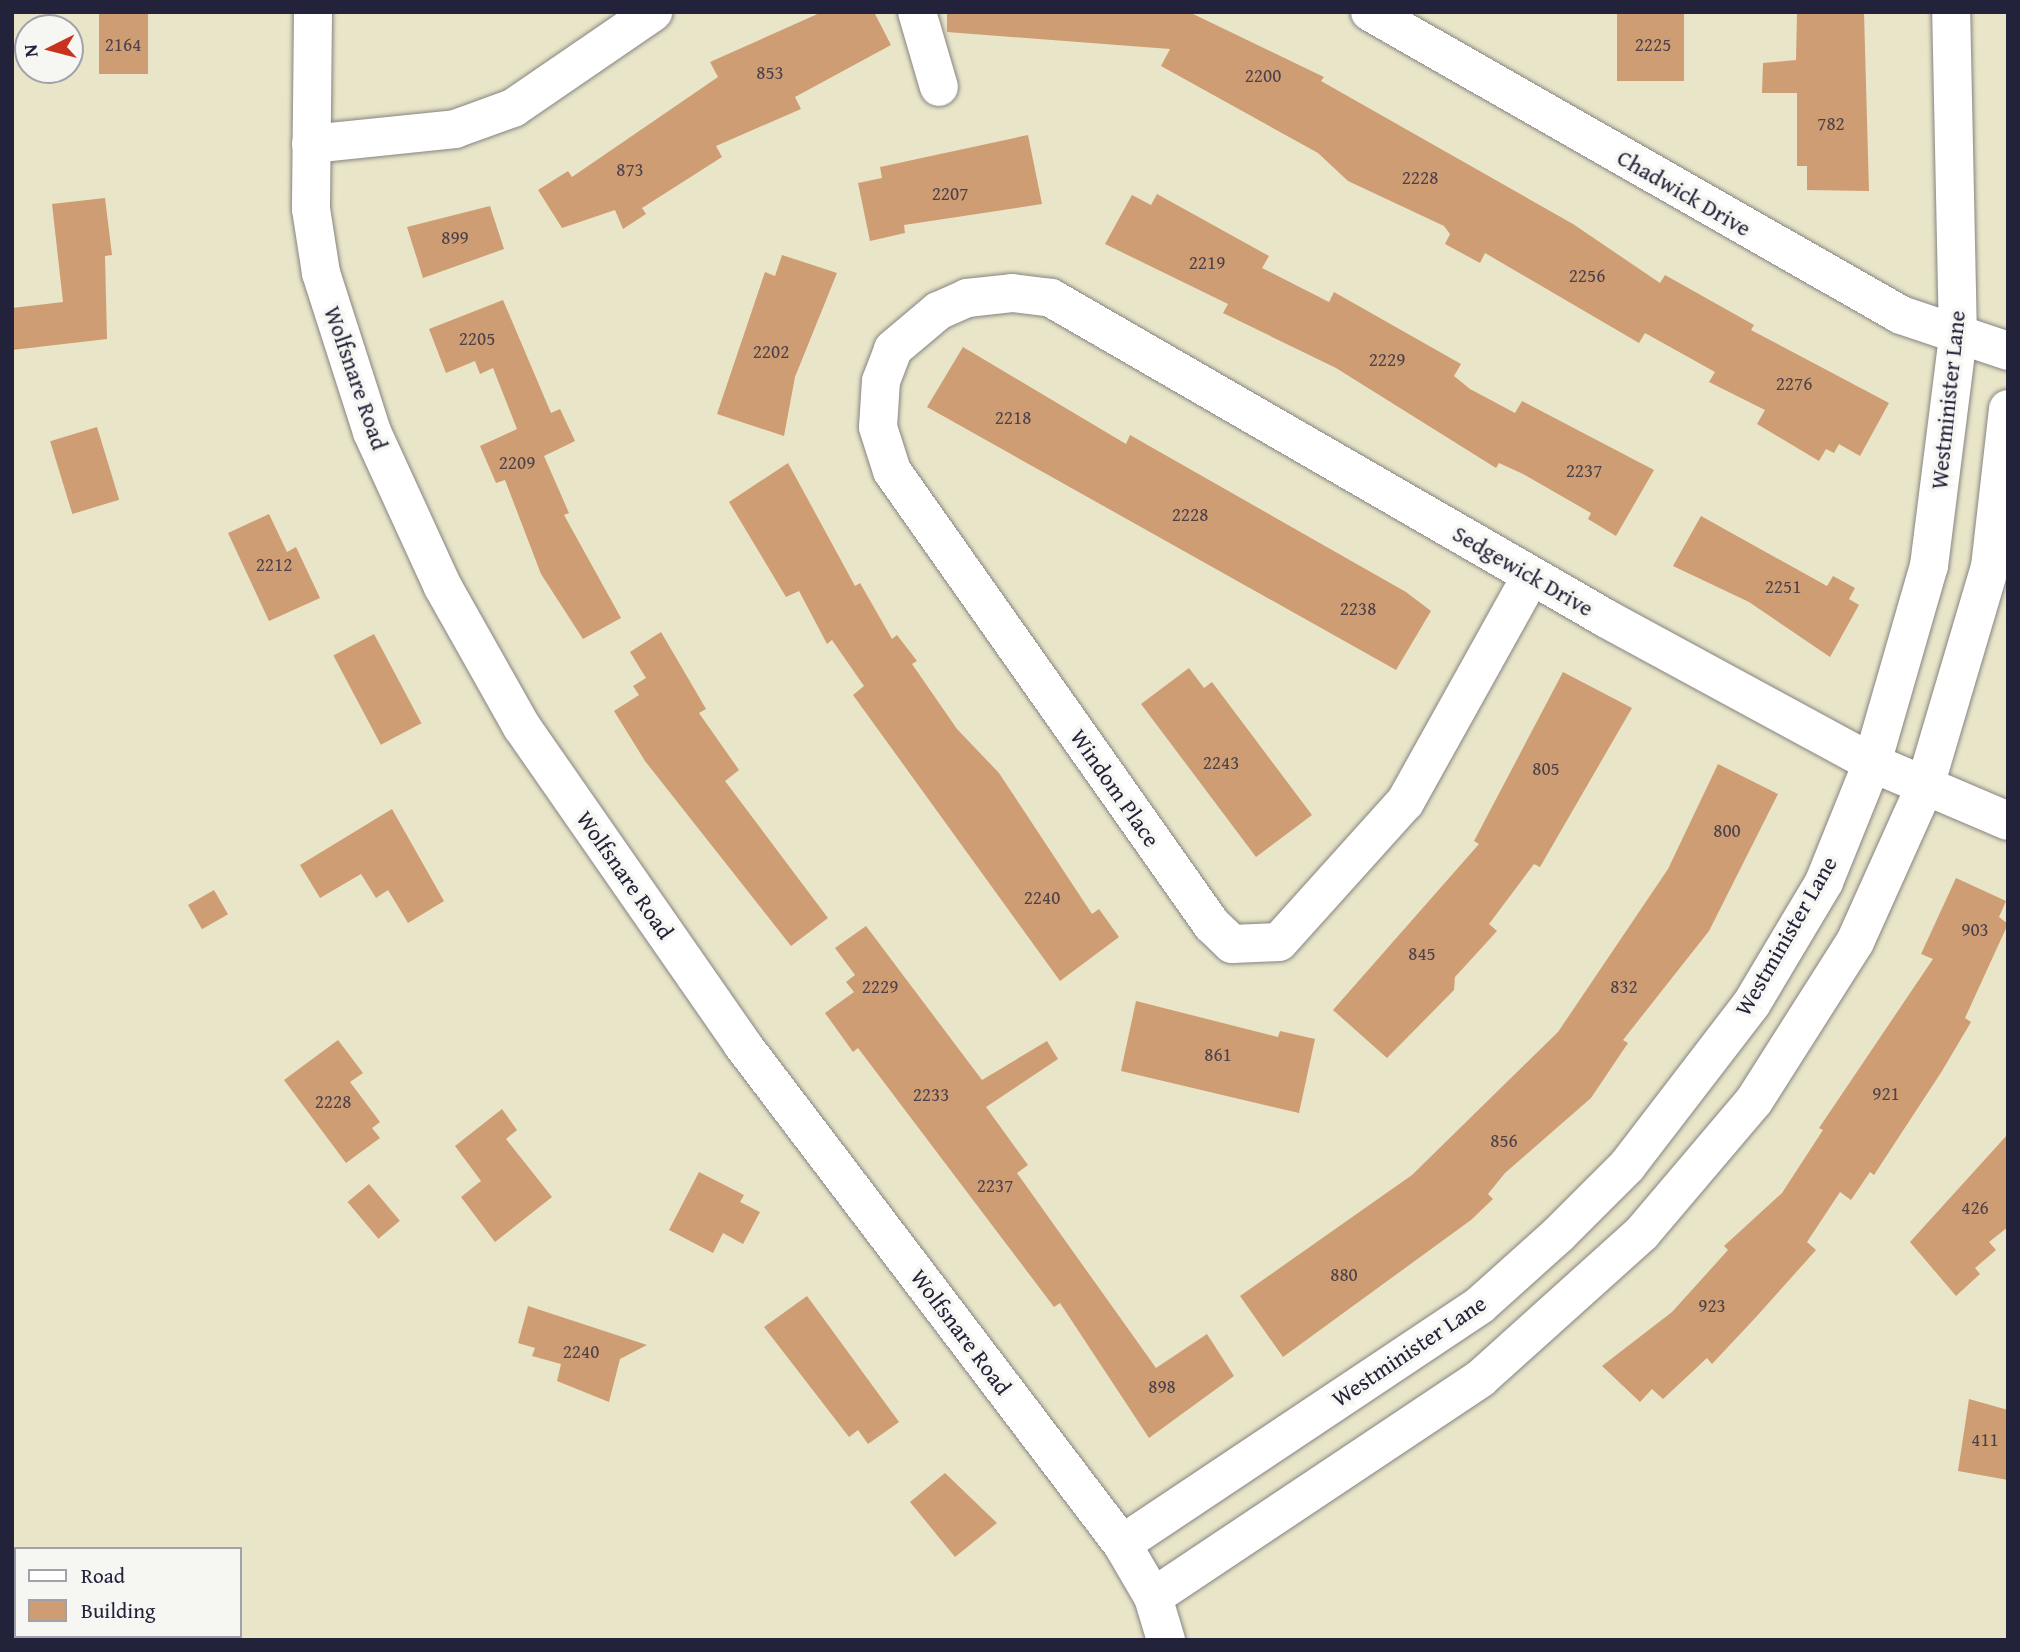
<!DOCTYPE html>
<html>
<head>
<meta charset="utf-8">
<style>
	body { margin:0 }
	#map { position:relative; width:2020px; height:1652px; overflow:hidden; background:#e9e5c8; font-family:"Gentium Book Plus",serif }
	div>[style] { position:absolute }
	.building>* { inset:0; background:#cf9d74; transform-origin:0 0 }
	.roads { filter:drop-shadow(0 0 2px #868482) drop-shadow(0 0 2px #868482) }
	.minor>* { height:38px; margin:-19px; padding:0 19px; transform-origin:19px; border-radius:19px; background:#fff }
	span { translate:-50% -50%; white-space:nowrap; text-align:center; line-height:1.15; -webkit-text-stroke:7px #f6f6f2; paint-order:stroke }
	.number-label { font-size:19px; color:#4d4149 }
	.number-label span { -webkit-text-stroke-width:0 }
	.street-label { font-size:23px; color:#22223b }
	.frame { position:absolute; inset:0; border:14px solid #22223b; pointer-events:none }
	.legend { position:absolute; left:14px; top:1547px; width:228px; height:91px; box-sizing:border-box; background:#f6f6f2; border:2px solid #a1a1a9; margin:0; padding:9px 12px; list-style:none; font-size:21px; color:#22223b }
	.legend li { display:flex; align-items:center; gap:14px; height:35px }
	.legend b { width:35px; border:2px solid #a1a1a9 }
	.north { position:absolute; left:14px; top:14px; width:70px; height:70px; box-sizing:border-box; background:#f6f6f2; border:2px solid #a1a1a9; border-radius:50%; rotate:264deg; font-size:19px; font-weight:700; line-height:28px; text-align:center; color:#22223b }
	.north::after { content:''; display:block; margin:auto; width:24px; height:32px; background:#c8321e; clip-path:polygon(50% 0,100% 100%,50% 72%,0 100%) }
</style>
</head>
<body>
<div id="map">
	<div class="building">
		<i style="left:99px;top:12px;width:49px;height:62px"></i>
		<i style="clip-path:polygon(822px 12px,874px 12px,891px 45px,795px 97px,801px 109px,716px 146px,722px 157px,642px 208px,646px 214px,623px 229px,615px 210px,562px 228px,538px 190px,568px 171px,572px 177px,718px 77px,710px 62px)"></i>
		<i style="clip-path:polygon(947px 12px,1189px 12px,1324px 77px,1321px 81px,1573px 224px,1660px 283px,1665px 275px,1754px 325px,1751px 330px,1889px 403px,1860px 456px,1839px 444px,1834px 453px,1826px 449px,1819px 461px,1757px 424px,1765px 410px,1709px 382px,1715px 372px,1645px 333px,1639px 343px,1485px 253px,1480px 263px,1445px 244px,1450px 234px,1444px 226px,1348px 181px,1318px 153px,1161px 66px,1170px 49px,947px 32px)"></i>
		<i style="left:1617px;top:12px;width:67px;height:69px"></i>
		<i style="clip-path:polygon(1797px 12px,1864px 12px,1869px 191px,1807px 190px,1807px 166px,1797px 166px,1797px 93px,1762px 93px,1763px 63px,1796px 60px)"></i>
		<i style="clip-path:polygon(1028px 135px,1042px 204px,904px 225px,905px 233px,870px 241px,858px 183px,882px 178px,880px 167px)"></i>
		<i style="clip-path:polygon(1157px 194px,1269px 256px,1262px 268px,1329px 302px,1334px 292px,1461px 364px,1454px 376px,1470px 389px,1515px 413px,1522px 401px,1654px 470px,1616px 536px,1588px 519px,1591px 513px,1523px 474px,1499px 463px,1496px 468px,1336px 368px,1223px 313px,1228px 304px,1105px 244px,1132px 195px,1151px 205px)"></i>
		<i style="clip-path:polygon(105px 198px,112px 255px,105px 256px,107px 339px,12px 350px,12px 308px,63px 302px,52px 204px)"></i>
		<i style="clip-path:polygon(490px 206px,504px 249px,423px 278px,407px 227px)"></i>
		<i style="clip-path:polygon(782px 255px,837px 273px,795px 377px,784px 436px,717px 414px,765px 272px,775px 276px)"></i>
		<i style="clip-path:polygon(503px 300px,551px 413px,560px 409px,575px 441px,544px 456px,569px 513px,564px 515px,621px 618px,583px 639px,541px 574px,505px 480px,496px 483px,480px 446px,517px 429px,493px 368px,480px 374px,475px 361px,446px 373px,429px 329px)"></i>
		<i style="clip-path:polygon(963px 347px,1126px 444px,1130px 435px,1406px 592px,1431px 611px,1396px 670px,927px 407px)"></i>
		<i style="left:97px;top:427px;width:76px;height:49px;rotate:73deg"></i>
		<i style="clip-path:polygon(788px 463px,855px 586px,860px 583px,892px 639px,897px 635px,917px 661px,912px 664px,957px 729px,999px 773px,1092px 914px,1099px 909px,1119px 937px,1060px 981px,853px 695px,864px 686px,832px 640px,827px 644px,799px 591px,786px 597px,729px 502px)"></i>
		<i style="clip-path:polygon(269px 514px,287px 552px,296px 547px,320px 598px,269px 621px,228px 533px)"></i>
		<i style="clip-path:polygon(1701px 516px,1827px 586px,1833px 576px,1855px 588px,1849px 599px,1859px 605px,1830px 657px,1749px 602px,1673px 566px)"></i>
		<i style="clip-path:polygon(661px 632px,706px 709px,699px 713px,739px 770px,725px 781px,828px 918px,791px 946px,645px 761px,614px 711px,639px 695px,633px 686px,646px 678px,630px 652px)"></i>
		<i style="left:374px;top:634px;width:101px;height:46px;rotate:62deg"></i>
		<i style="clip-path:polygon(1189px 668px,1204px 688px,1212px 682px,1312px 815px,1256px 857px,1141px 704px)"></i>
		<i style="clip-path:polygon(1563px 672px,1632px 708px,1540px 867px,1534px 864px,1489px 924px,1497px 931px,1455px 977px,1454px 990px,1387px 1058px,1333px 1010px,1479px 844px,1474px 841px)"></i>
		<i style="clip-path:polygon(1718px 764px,1778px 794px,1709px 931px,1623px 1040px,1628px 1043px,1591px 1098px,1505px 1173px,1488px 1194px,1493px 1199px,1471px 1220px,1283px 1357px,1240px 1296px,1412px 1175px,1558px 1032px,1668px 869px)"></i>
		<i style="clip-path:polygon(392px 809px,444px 901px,408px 923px,388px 890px,376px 898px,361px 874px,320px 898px,300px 865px)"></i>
		<i style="clip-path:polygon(1956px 878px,2006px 901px,1999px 917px,2008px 924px,1965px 1018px,1971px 1022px,1942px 1071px,1874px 1175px,1870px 1172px,1851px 1200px,1840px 1192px,1807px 1242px,1816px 1250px,1757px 1316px,1712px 1364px,1707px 1358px,1663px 1399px,1652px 1389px,1640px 1402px,1602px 1366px,1672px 1312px,1728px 1250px,1724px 1246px,1782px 1193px,1823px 1130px,1819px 1128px,1933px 959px,1921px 954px)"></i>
		<i style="left:214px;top:890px;width:28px;height:30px;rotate:60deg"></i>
		<i style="clip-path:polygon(866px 926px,982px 1080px,1047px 1041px,1058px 1059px,986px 1107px,1028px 1165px,1017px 1173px,1156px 1368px,1207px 1334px,1234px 1376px,1149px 1438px,1060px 1303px,1054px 1307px,858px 1048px,853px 1052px,825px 1013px,854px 992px,846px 982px,855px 975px,835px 948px)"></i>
		<i style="clip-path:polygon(1136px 1001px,1278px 1037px,1280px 1031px,1315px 1039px,1299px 1113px,1121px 1071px)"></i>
		<i style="clip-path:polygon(338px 1040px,363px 1073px,350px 1082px,380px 1122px,372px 1128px,380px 1138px,346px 1163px,284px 1080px)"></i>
		<i style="clip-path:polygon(502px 1109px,517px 1130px,506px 1139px,552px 1197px,495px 1242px,461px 1197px,481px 1181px,455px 1146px)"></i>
		<i style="clip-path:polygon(2008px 1134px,2008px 1227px,1989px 1242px,1996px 1250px,1975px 1268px,1980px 1274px,1956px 1296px,1910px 1242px)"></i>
		<i style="clip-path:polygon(699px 1172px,744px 1195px,740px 1202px,760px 1212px,743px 1244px,723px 1233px,713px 1253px,669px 1230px)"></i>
		<i style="left:369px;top:1184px;width:48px;height:28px;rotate:50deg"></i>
		<i style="clip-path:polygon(807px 1296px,899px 1422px,868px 1444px,858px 1430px,849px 1437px,764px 1327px)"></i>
		<i style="clip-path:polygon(528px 1306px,647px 1345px,620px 1359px,609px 1402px,557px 1381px,561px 1364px,532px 1356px,535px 1348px,518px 1343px)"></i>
		<i style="clip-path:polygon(1969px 1399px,2008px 1410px,2008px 1480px,1958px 1471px)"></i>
		<i style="clip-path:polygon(945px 1473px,997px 1523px,955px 1557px,910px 1502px)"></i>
	</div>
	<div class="roads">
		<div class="minor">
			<i style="left:313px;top:12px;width:197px;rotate:90.6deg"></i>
			<i style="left:311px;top:209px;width:65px;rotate:81.1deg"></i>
			<i style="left:321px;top:273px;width:167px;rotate:72.2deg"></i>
			<i style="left:372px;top:432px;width:170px;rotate:65.4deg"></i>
			<i style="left:443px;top:587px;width:161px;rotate:60.6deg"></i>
			<i style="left:522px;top:727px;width:386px;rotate:55.2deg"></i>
			<i style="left:742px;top:1044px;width:628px;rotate:52.77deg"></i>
			<i style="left:1122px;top:1544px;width:61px;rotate:59.7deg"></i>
			<i style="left:1153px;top:1597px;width:45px;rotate:73.2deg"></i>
			<i style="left:917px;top:12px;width:78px;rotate:73.7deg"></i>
			<i style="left:1370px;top:12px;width:611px;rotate:29.71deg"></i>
			<i style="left:1901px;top:315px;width:113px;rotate:18.6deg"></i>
			<i style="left:311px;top:144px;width:145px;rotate:-5.9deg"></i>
			<i style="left:455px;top:129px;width:62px;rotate:-19.9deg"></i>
			<i style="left:513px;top:108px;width:170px;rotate:-34.4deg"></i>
			<i style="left:1531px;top:576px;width:259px;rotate:119.1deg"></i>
			<i style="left:1405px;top:802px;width:188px;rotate:132deg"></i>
			<i style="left:1279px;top:942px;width:47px;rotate:177.6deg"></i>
			<i style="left:1232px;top:944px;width:28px;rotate:-136deg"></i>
			<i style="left:1212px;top:925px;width:555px;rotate:-125.18deg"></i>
			<i style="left:892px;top:471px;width:46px;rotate:-107.7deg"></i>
			<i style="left:878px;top:427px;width:46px;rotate:-86.3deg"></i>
			<i style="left:881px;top:381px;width:34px;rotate:-69deg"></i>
			<i style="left:893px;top:349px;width:59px;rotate:-40.2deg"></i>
			<i style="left:938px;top:311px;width:32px;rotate:-24deg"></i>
			<i style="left:967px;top:298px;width:45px;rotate:-6.3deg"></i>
			<i style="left:1012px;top:293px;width:39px;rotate:7deg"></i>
			<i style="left:1051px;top:298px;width:642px;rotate:30deg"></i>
			<i style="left:1607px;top:619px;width:302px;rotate:28.5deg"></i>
			<i style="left:1872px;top:763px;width:148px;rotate:23.1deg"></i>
			<i style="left:1122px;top:1544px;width:430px;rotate:-33.7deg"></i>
			<i style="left:1480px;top:1305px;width:105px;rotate:-41.9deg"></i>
			<i style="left:1558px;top:1235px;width:98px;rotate:-45deg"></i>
			<i style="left:1627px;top:1166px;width:205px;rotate:-52.5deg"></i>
			<i style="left:1752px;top:1003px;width:141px;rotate:-59.2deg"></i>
			<i style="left:1824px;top:882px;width:128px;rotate:-68deg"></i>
			<i style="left:1872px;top:763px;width:205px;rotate:-73.9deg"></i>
			<i style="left:1929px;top:566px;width:230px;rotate:-82.8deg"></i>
			<i style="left:1958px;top:338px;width:326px;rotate:-91.2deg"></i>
			<i style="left:1153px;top:1597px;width:394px;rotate:-33.7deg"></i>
			<i style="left:1481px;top:1378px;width:217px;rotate:-42deg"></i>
			<i style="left:1642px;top:1233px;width:173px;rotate:-49.7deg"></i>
			<i style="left:1754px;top:1101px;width:188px;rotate:-57.6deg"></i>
			<i style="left:1855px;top:942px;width:171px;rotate:-65.8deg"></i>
			<i style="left:1925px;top:786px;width:228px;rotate:-73.5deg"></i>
			<i style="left:1990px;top:567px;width:159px;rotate:-83.5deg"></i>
		</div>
	</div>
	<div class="number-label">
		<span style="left:123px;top:45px">2164</span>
		<span style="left:1653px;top:45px">2225</span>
		<span style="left:770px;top:73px">853</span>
		<span style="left:1263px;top:76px">2200</span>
		<span style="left:1831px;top:124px">782</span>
		<span style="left:630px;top:170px">873</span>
		<span style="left:1420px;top:178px">2228</span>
		<span style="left:950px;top:194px">2207</span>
		<span style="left:455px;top:238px">899</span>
		<span style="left:1207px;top:263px">2219</span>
		<span style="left:1587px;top:276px">2256</span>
		<span style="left:477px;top:339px">2205</span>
		<span style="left:771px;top:352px">2202</span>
		<span style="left:1387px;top:360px">2229</span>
		<span style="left:1794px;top:384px">2276</span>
		<span style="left:1013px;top:418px">2218</span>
		<span style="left:517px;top:463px">2209</span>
		<span style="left:1584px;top:471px">2237</span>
		<span style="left:1190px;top:515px">2228</span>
		<span style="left:274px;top:565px">2212</span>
		<span style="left:1783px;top:587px">2251</span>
		<span style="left:1358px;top:609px">2238</span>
		<span style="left:1221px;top:763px">2243</span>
		<span style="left:1546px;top:769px">805</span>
		<span style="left:1727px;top:831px">800</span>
		<span style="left:1042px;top:898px">2240</span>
		<span style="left:1975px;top:930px">903</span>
		<span style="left:1422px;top:954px">845</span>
		<span style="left:880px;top:987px">2229</span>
		<span style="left:1624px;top:987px">832</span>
		<span style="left:1218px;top:1055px">861</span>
		<span style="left:1886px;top:1094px">921</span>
		<span style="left:931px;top:1095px">2233</span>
		<span style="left:333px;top:1102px">2228</span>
		<span style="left:1504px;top:1141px">856</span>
		<span style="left:995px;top:1186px">2237</span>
		<span style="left:1975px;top:1208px">426</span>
		<span style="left:1344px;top:1275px">880</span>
		<span style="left:1712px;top:1306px">923</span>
		<span style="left:581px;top:1352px">2240</span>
		<span style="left:1162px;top:1387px">898</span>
		<span style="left:1985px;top:1440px">411</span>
	</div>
	<div class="street-label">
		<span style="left:1684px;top:193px;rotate:30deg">Chadwick Drive</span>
		<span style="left:356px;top:378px;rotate:71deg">Wolfsnare Road</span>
		<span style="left:1948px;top:400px;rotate:-84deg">Westminister Lane</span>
		<span style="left:1523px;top:571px;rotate:30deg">Sedgewick Drive</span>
		<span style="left:1115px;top:788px;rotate:55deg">Windom Place</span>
		<span style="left:625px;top:875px;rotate:55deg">Wolfsnare Road</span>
		<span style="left:1786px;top:936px;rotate:-60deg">Westminister Lane</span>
		<span style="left:961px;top:1332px;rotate:53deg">Wolfsnare Road</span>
		<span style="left:1409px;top:1351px;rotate:-34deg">Westminister Lane</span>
	</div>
	<div class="frame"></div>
	<ul class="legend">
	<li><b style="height:9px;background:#fff"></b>Road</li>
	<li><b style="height:19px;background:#cf9d74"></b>Building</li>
	</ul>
	<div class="north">N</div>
</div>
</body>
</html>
